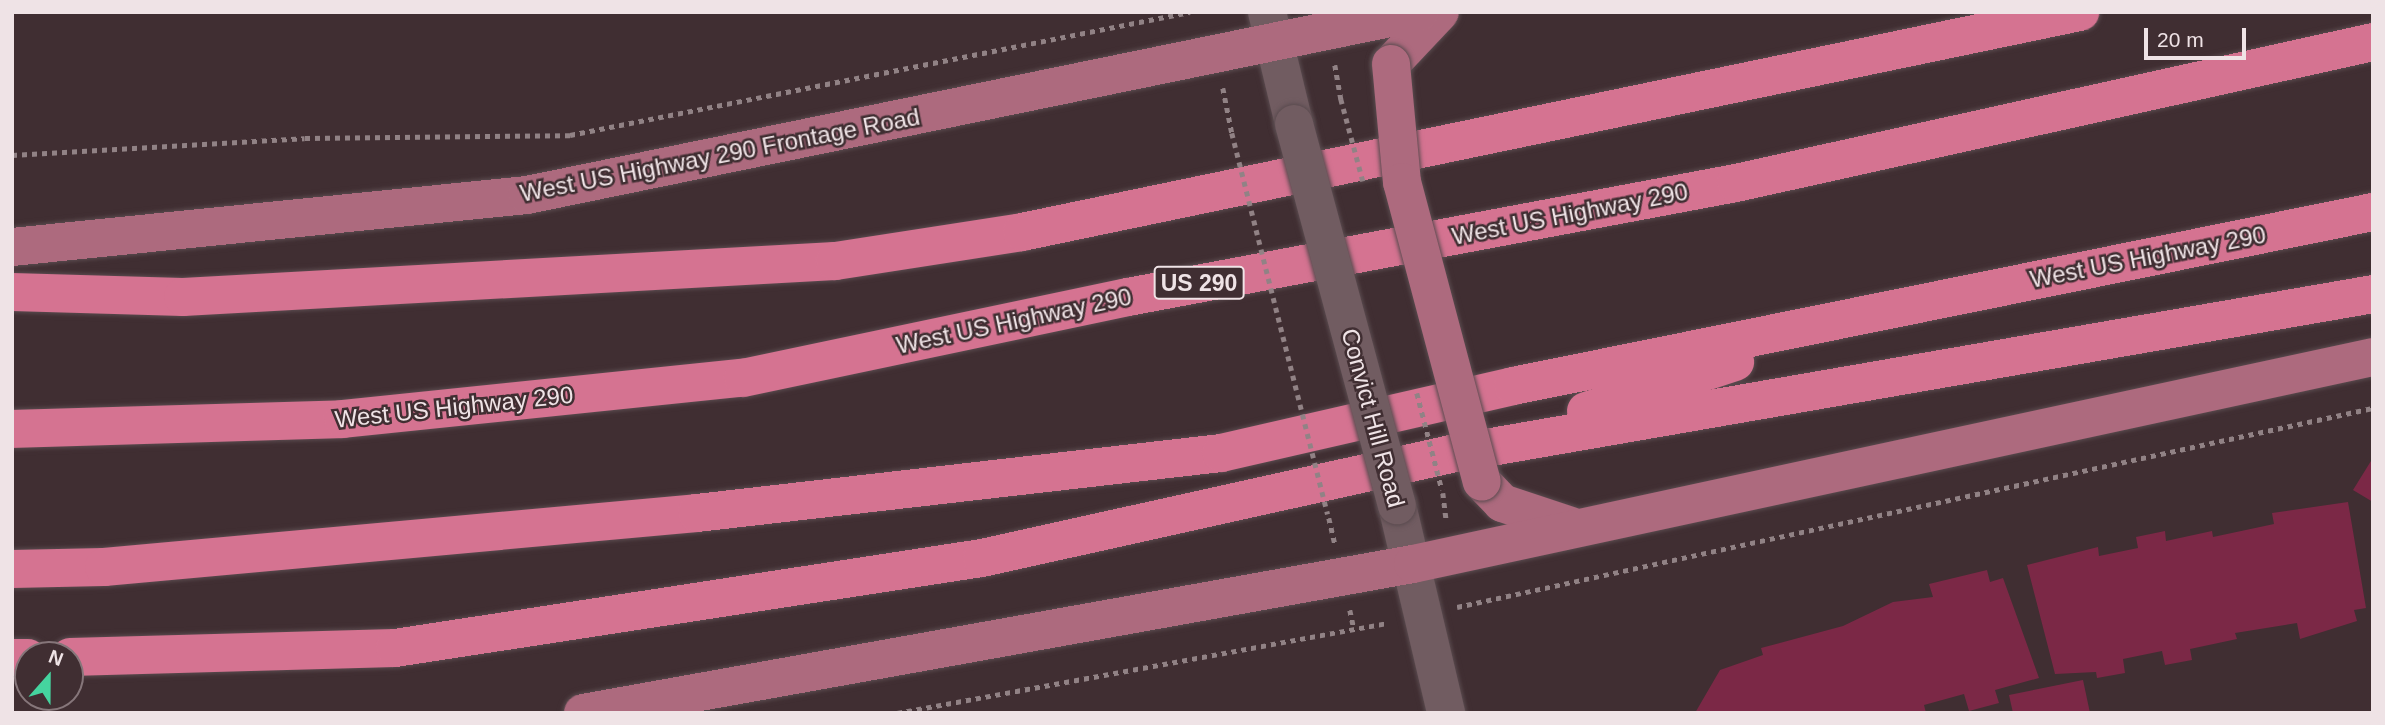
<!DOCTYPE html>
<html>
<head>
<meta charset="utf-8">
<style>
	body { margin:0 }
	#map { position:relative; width:2385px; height:725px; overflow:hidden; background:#402e32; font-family:Helvetica,sans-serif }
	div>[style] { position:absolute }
	.building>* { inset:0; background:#7b2846 }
	.path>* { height:4.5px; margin-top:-2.25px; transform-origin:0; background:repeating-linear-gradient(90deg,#918285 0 5px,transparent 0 10px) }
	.roads { filter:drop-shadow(0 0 2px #5a4b4f) drop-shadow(0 0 2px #5a4b4f) }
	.minor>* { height:38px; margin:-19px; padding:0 19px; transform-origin:19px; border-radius:19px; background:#715c61 }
	.major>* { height:38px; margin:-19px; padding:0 19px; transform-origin:19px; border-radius:19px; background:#ad6a7e }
	.highway>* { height:38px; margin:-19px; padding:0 19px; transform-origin:19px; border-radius:19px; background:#d57391 }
	.path-bridge>* { height:4.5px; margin-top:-2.25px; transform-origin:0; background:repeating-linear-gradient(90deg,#918285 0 5px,transparent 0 10px) }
	.bridges { filter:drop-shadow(0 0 2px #5a4b4f) drop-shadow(0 0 2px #5a4b4f) }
	.minor-bridge>* { height:38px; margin:-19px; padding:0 19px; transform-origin:19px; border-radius:19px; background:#715c61 }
	.major-bridge>* { height:38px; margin:-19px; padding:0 19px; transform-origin:19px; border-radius:19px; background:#ad6a7e }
	span { translate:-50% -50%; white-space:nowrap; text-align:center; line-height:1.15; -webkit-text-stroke:5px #402e32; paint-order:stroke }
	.shield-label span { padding:2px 5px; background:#402e32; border:2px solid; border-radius:5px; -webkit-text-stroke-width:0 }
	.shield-label { font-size:23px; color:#efe3e6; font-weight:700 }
	.street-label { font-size:24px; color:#efe3e6 }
	.frame { position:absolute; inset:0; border:14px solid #efe3e6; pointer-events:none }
	.north { position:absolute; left:14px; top:641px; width:70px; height:70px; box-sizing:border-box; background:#402e32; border:2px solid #86767a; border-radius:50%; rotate:21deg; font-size:19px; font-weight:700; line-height:28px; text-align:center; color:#efe3e6 }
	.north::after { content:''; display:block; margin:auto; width:24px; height:32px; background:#45d49f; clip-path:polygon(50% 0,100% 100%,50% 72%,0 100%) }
	.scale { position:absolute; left:2144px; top:28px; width:102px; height:32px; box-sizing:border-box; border:4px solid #efe3e6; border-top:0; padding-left:9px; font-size:21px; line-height:24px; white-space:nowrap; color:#efe3e6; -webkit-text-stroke:5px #402e32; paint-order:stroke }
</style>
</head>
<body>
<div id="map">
	<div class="building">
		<i style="clip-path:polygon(2371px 461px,2373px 462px,2373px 502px,2353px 490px)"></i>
		<i style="clip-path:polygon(2348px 502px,2366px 608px,2354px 610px,2357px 621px,2300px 639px,2297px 623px,2235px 633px,2237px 639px,2190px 649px,2192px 660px,2165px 665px,2162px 651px,2123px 659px,2125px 673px,2097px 678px,2096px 672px,2055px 674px,2027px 565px,2098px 547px,2099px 556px,2138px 548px,2136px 537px,2165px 531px,2166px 541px,2212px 531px,2213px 537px,2274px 524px,2272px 513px)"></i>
		<i style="clip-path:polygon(1987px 570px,1990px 582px,2003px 578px,2039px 678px,1995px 690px,1999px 703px,1969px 711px,1964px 694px,1924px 705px,1926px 713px,1695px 713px,1720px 670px,1763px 655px,1761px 648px,1843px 626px,1893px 602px,1933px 597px,1929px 584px)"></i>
		<i style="clip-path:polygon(2083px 680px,2090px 713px,2013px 713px,2009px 695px)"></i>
	</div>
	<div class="path">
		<i style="left:1335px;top:65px;width:35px;rotate:80deg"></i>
		<i style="left:1223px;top:88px;width:46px;rotate:78.7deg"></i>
		<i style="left:12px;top:155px;width:293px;rotate:-3.3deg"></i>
		<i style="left:305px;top:138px;width:265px;rotate:-0.6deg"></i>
		<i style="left:570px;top:135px;width:632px;rotate:-11.22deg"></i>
		<i style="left:1443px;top:493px;width:26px;rotate:83deg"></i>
		<i style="left:1329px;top:518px;width:27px;rotate:77deg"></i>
		<i style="left:1457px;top:607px;width:937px;rotate:-12.26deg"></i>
		<i style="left:1350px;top:610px;width:19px;rotate:78deg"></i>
		<i style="left:897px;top:713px;width:498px;rotate:-10.4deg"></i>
	</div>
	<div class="roads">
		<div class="minor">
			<i style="left:1267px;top:12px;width:115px;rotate:76.4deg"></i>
			<i style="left:1397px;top:505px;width:214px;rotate:76.7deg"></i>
		</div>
		<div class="major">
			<i style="left:1391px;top:64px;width:71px;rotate:-46.7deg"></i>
			<i style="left:12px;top:247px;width:518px;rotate:-5.77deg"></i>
			<i style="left:527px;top:195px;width:911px;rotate:-11.59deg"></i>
			<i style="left:1482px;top:482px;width:29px;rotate:46deg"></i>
			<i style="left:1502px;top:503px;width:73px;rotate:18.4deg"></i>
			<i style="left:583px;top:713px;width:843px;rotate:-10.18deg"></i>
			<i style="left:1413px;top:564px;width:982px;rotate:-12.17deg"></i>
		</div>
		<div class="highway">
			<i style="left:12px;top:292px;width:171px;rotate:1.7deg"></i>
			<i style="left:183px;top:297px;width:653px;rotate:-3.16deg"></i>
			<i style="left:835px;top:261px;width:189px;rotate:-8.8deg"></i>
			<i style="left:1022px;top:232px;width:1081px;rotate:-11.75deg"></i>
			<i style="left:1586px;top:411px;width:157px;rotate:-18.2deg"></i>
			<i style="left:12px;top:429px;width:331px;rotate:-1.7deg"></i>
			<i style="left:343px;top:419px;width:402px;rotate:-5.9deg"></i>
			<i style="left:743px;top:378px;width:393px;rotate:-11.9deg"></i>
			<i style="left:1128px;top:297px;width:619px;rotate:-10.62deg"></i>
			<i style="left:1736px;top:183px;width:652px;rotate:-12.48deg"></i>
			<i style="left:12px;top:569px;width:92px;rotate:-1.2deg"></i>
			<i style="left:104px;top:567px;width:595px;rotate:-5.2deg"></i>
			<i style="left:697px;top:513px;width:527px;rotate:-6.53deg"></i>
			<i style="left:1221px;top:453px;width:300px;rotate:-12.9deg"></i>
			<i style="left:1513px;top:386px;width:877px;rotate:-11.44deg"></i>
			<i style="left:70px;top:657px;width:325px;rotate:-1.6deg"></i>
			<i style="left:395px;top:648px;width:594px;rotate:-8.72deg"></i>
			<i style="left:982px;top:558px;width:480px;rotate:-12.5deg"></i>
			<i style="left:1451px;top:454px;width:936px;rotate:-9.84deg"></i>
			<i style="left:12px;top:658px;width:16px"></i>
		</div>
	</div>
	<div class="path-bridge">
		<i style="left:1341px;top:99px;width:85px;rotate:75deg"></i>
		<i style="left:1232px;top:133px;width:393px;rotate:75.9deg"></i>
		<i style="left:1417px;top:393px;width:100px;rotate:75.5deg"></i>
	</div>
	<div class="bridges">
		<div class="minor-bridge">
			<i style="left:1294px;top:124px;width:395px;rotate:74.9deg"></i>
		</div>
		<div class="major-bridge">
			<i style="left:1391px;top:64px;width:119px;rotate:84.7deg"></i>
			<i style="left:1402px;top:182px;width:310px;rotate:75.1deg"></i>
		</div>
	</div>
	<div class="shield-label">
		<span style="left:1199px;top:283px">US 290</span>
	</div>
	<div class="street-label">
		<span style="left:720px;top:155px;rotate:-11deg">West US Highway 290 Frontage Road</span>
		<span style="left:1570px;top:214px;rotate:-11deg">West US Highway 290</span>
		<span style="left:2148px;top:257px;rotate:-11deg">West US Highway 290</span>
		<span style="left:1014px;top:321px;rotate:-12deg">West US Highway 290</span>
		<span style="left:454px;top:407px;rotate:-6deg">West US Highway 290</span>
		<span style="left:1373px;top:418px;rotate:75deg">Convict Hill Road</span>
	</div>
	<div class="frame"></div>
	<div class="north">N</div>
	<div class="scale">20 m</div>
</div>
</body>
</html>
